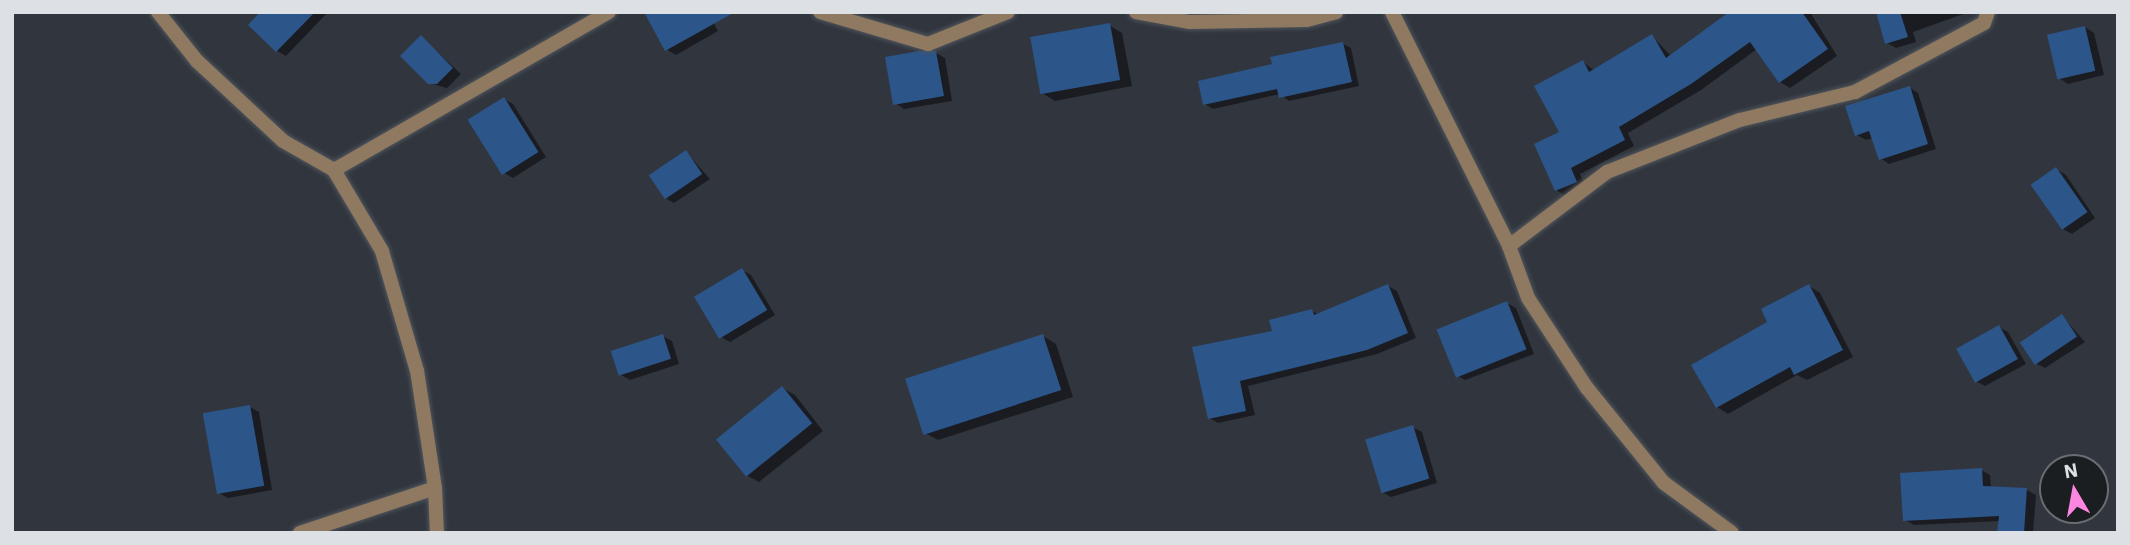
<!DOCTYPE html>
<html>
<head>
<meta charset="utf-8">
<style>
	body { margin:0 }
	#map { position:relative; width:2130px; height:545px; overflow:hidden; background:#31363e; font-family:"IBM Plex Sans",sans-serif }
	div>[style] { position:absolute }
	.shadow>* { inset:0; background:#0007 }
	.building>* { inset:0; background:#2c558a; transform-origin:0 0 }
	.roads { filter:drop-shadow(0 0 2px #50555c) drop-shadow(0 0 2px #50555c) }
	.street>* { height:14px; margin:-7px; padding:0 7px; transform-origin:7px; border-radius:7px; background:#8f7961 }
	span { translate:-50% -50%; white-space:nowrap; text-align:center; line-height:1.15; -webkit-text-stroke:6px #1b1e21; paint-order:stroke }
	.frame { position:absolute; inset:0; border:14px solid #dde1e6; pointer-events:none }
	.north { position:absolute; left:2039px; top:454px; width:70px; height:70px; box-sizing:border-box; background:#1b1e21; border:2px solid #696c70; border-radius:50%; rotate:350deg; font-size:19px; font-weight:700; line-height:28px; text-align:center; color:#dde1e6 }
	.north::after { content:''; display:block; margin:auto; width:24px; height:32px; background:#fe86e1; clip-path:polygon(50% 0,100% 100%,50% 72%,0 100%) }
</style>
</head>
<body>
<div id="map">
	<div class="shadow">
		<i style="clip-path:polygon(263px 12px,328px 12px,286px 56px,277px 51px)"></i>
		<i style="clip-path:polygon(708px 12px,718px 31px,676px 55px,666px 49px)"></i>
		<i style="clip-path:polygon(1732px 12px,1810px 12px,1837px 56px,1790px 88px,1780px 82px,1757px 49px,1701px 90px,1628px 133px,1634px 146px,1580px 174px,1586px 187px,1566px 196px,1556px 190px,1561px 133px,1583px 62px,1595px 71px,1652px 36px,1671px 56px)"></i>
		<i style="clip-path:polygon(1878px 12px,1969px 12px,1913px 32px,1916px 42px,1896px 48px,1887px 43px)"></i>
		<i style="clip-path:polygon(1109px 25px,1122px 33px,1132px 86px,1055px 101px,1042px 93px)"></i>
		<i style="clip-path:polygon(2085px 27px,2094px 33px,2104px 75px,2068px 84px,2059px 78px)"></i>
		<i style="clip-path:polygon(421px 37px,461px 74px,447px 88px,429px 83px)"></i>
		<i style="clip-path:polygon(1343px 44px,1351px 48px,1359px 86px,1289px 101px,1280px 94px,1213px 109px,1205px 104px,1274px 66px)"></i>
		<i style="clip-path:polygon(936px 53px,945px 58px,952px 101px,904px 109px,895px 103px)"></i>
		<i style="clip-path:polygon(1909px 87px,1918px 93px,1936px 149px,1889px 164px,1880px 158px,1873px 138px,1866px 140px,1857px 135px)"></i>
		<i style="clip-path:polygon(504px 99px,513px 104px,546px 157px,513px 178px,504px 173px)"></i>
		<i style="clip-path:polygon(686px 152px,710px 179px,674px 203px,665px 198px)"></i>
		<i style="clip-path:polygon(2056px 169px,2066px 175px,2095px 218px,2072px 234px,2063px 229px)"></i>
		<i style="clip-path:polygon(742px 270px,751px 275px,775px 315px,730px 342px,721px 337px)"></i>
		<i style="clip-path:polygon(1388px 286px,1397px 291px,1416px 338px,1377px 354px,1248px 386px,1255px 415px,1218px 423px,1209px 418px,1274px 332px,1312px 311px,1319px 315px)"></i>
		<i style="clip-path:polygon(1809px 286px,1820px 293px,1853px 357px,1807px 380px,1797px 375px,1728px 414px,1717px 407px,1769px 322px)"></i>
		<i style="clip-path:polygon(1507px 303px,1516px 308px,1534px 354px,1465px 380px,1456px 375px)"></i>
		<i style="clip-path:polygon(2062px 316px,2085px 342px,2045px 368px,2035px 363px)"></i>
		<i style="clip-path:polygon(1999px 327px,2008px 332px,2026px 364px,1985px 386px,1976px 381px)"></i>
		<i style="clip-path:polygon(662px 336px,672px 341px,679px 364px,630px 380px,621px 375px)"></i>
		<i style="clip-path:polygon(1043px 336px,1056px 344px,1073px 397px,938px 440px,925px 433px)"></i>
		<i style="clip-path:polygon(782px 388px,795px 395px,823px 431px,759px 482px,746px 475px)"></i>
		<i style="clip-path:polygon(250px 407px,259px 412px,272px 490px,228px 498px,219px 493px)"></i>
		<i style="clip-path:polygon(1412px 427px,1422px 432px,1437px 483px,1391px 497px,1382px 492px)"></i>
		<i style="clip-path:polygon(1981px 470px,1990px 475px,1991px 488px,2027px 490px,2036px 495px,2033px 533px,1999px 533px,2000px 521px,1914px 525px,1905px 520px)"></i>
	</div>
	<div class="building">
		<i style="clip-path:polygon(260px 12px,315px 12px,276px 52px,248px 25px)"></i>
		<i style="clip-path:polygon(644px 12px,735px 12px,665px 51px)"></i>
		<i style="clip-path:polygon(1729px 12px,1802px 12px,1828px 49px,1779px 83px,1750px 42px,1691px 84px,1619px 127px,1625px 140px,1571px 168px,1577px 182px,1555px 191px,1534px 144px,1559px 132px,1534px 86px,1583px 60px,1589px 72px,1652px 34px,1666px 58px)"></i>
		<i style="clip-path:polygon(1876px 12px,1900px 12px,1908px 37px,1885px 44px)"></i>
		<i style="left:1110px;top:23px;width:58px;height:81px;rotate:80deg"></i>
		<i style="left:2085px;top:26px;width:46px;height:39px;rotate:77deg"></i>
		<i style="clip-path:polygon(421px 35px,453px 68px,437px 84px,428px 84px,400px 56px)"></i>
		<i style="clip-path:polygon(1343px 42px,1352px 82px,1279px 98px,1277px 89px,1203px 105px,1198px 81px,1272px 64px,1270px 57px)"></i>
		<i style="clip-path:polygon(919px 51px,936px 51px,944px 96px,893px 105px,885px 57px)"></i>
		<i style="clip-path:polygon(1910px 86px,1928px 144px,1879px 160px,1869px 131px,1855px 136px,1845px 106px)"></i>
		<i style="left:504px;top:97px;width:65px;height:43px;rotate:58deg"></i>
		<i style="left:686px;top:150px;width:29px;height:45px;rotate:56deg"></i>
		<i style="left:2056px;top:167px;width:55px;height:31px;rotate:55deg"></i>
		<i style="left:742px;top:268px;width:49px;height:56px;rotate:59deg"></i>
		<i style="clip-path:polygon(1388px 284px,1408px 333px,1367px 350px,1240px 381px,1246px 411px,1208px 419px,1192px 347px,1272px 331px,1269px 320px,1312px 309px,1314px 315px)"></i>
		<i style="clip-path:polygon(1809px 284px,1843px 350px,1794px 375px,1790px 367px,1716px 408px,1691px 365px,1767px 322px,1761px 309px)"></i>
		<i style="left:1507px;top:301px;width:52px;height:76px;rotate:68deg"></i>
		<i style="left:2062px;top:314px;width:27px;height:51px;rotate:56deg"></i>
		<i style="left:1999px;top:325px;width:39px;height:49px;rotate:61deg"></i>
		<i style="left:663px;top:334px;width:26px;height:55px;rotate:72deg"></i>
		<i style="left:1043px;top:334px;width:59px;height:145px;rotate:72deg"></i>
		<i style="left:782px;top:386px;width:48px;height:85px;rotate:51deg"></i>
		<i style="left:250px;top:405px;width:82px;height:48px;rotate:80deg"></i>
		<i style="left:1413px;top:425px;width:56px;height:50px;rotate:73deg"></i>
		<i style="clip-path:polygon(1982px 468px,1983px 486px,2027px 488px,2024px 533px,1997px 533px,1999px 516px,1903px 521px,1900px 473px)"></i>
	</div>
	<div class="roads">
		<div class="street">
			<i style="left:158px;top:12px;width:63px;rotate:51.5deg"></i>
			<i style="left:197px;top:61px;width:117px;rotate:42.9deg"></i>
			<i style="left:283px;top:141px;width:59px;rotate:29.6deg"></i>
			<i style="left:820px;top:12px;width:113px;rotate:16.5deg"></i>
			<i style="left:928px;top:44px;width:86px;rotate:-21.8deg"></i>
			<i style="left:1136px;top:12px;width:55px;rotate:10.5deg"></i>
			<i style="left:1190px;top:22px;width:117px;rotate:-1deg"></i>
			<i style="left:1307px;top:20px;width:30px;rotate:-15deg"></i>
			<i style="left:1392px;top:12px;width:262px;rotate:63.4deg"></i>
			<i style="left:1509px;top:246px;width:55px;rotate:69.9deg"></i>
			<i style="left:1528px;top:298px;width:108px;rotate:56.8deg"></i>
			<i style="left:1587px;top:388px;width:122px;rotate:51deg"></i>
			<i style="left:1664px;top:483px;width:84px;rotate:36.3deg"></i>
			<i style="left:1509px;top:246px;width:123px;rotate:-37.1deg"></i>
			<i style="left:1607px;top:172px;width:143px;rotate:-21.4deg"></i>
			<i style="left:1740px;top:120px;width:118px;rotate:-13.7deg"></i>
			<i style="left:1855px;top:92px;width:146px;rotate:-28.1deg"></i>
			<i style="left:1984px;top:23px;width:12px;rotate:-70deg"></i>
			<i style="left:435px;top:488px;width:45px;rotate:87.5deg"></i>
			<i style="left:300px;top:533px;width:142px;rotate:-18.4deg"></i>
			<i style="left:435px;top:488px;width:118px;rotate:-98.7deg"></i>
			<i style="left:417px;top:371px;width:125px;rotate:-106.3deg"></i>
			<i style="left:382px;top:251px;width:94px;rotate:-120.7deg"></i>
			<i style="left:334px;top:170px;width:317px;rotate:-29.9deg"></i>
		</div>
	</div>
	<div class="frame"></div>
	<div class="north">N</div>
</div>
</body>
</html>
